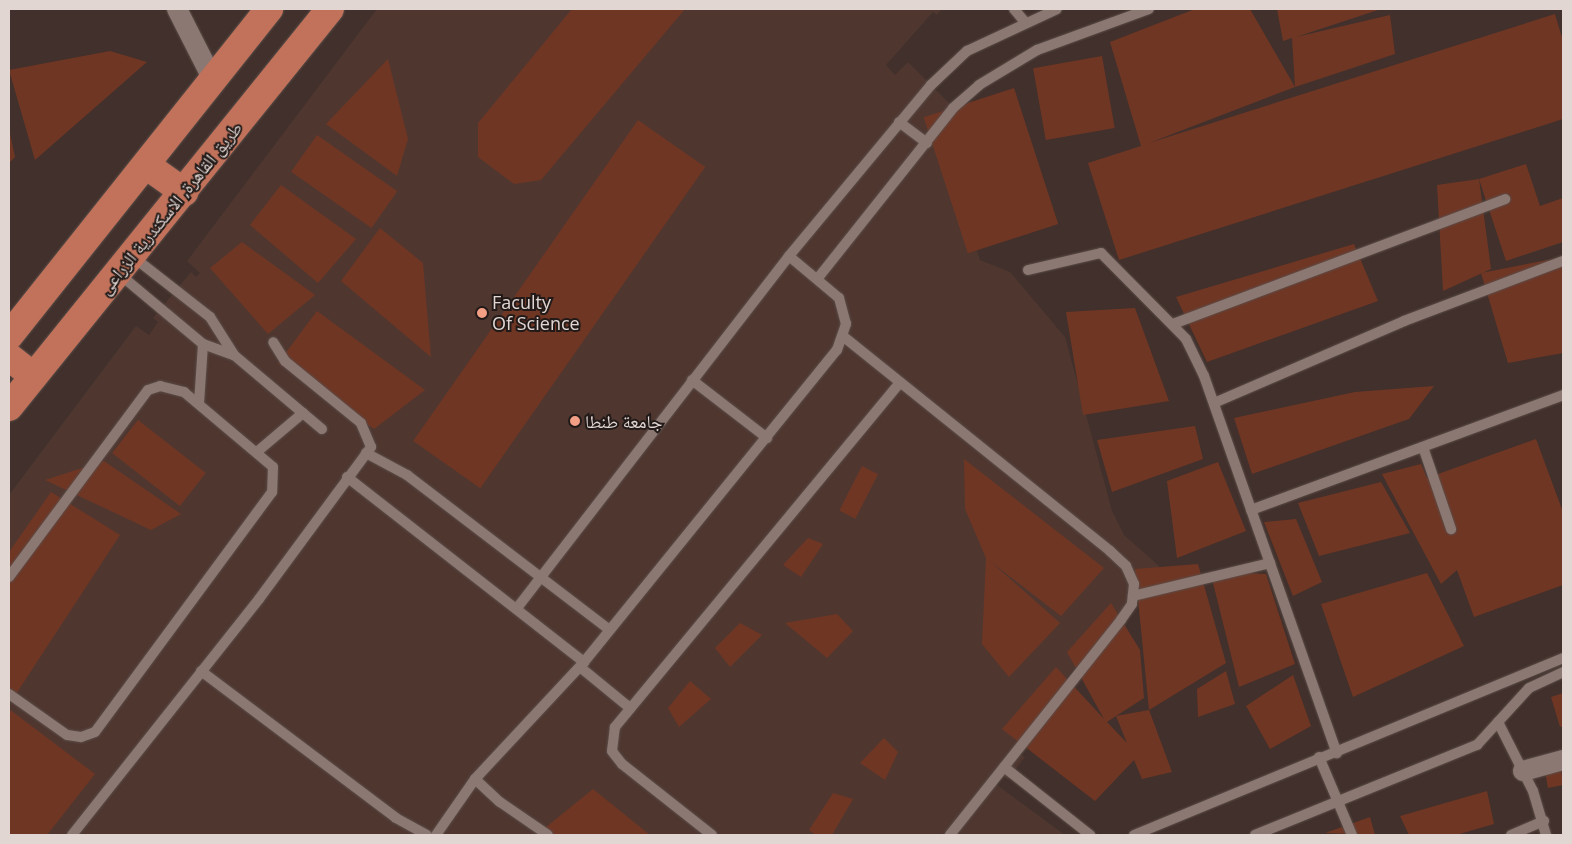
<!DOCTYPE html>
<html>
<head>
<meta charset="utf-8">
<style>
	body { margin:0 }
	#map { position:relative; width:1572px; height:844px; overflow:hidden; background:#41302b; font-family:"Open Sans","Noto Naskh Arabic",sans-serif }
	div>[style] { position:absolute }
	.built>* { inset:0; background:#4f3730 }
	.building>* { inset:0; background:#703624; transform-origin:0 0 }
	.roads { filter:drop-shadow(0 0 1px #5b4d49) drop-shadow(0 0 1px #5b4d49) }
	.lane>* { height:10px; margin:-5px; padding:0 5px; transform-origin:5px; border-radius:5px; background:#8c7872 }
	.street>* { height:20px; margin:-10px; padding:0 10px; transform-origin:10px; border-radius:10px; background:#8c7872 }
	.highway>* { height:28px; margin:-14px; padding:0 14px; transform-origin:14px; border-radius:14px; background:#c2725a }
	.dots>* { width:14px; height:14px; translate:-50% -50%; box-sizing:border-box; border:2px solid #221a18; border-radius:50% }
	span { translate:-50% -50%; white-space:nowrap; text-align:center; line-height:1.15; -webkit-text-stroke:4px #221a18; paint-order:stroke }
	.street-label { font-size:18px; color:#e1d6d2 }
	.poi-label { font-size:18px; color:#e1d6d2 }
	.left { translate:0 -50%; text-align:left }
	.frame { position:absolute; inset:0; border:10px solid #e1d6d2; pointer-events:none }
</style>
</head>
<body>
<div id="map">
	<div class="built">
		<i style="clip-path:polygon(377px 9px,942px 9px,937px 15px,933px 12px,886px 65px,895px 75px,908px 62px,956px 110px,962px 206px,980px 260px,1010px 272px,1065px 337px,1112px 511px,1124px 535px,1159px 566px,1023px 730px,1017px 752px,1025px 757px,1008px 779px,999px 774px,993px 782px,1065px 835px,9px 835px,9px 495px,136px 326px,149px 335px,158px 322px,153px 318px,191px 272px,196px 277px,200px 273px,187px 261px)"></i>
	</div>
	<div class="building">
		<i style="clip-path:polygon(572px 9px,685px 9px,541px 180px,514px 184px,478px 157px,478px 123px)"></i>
		<i style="clip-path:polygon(1195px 9px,1250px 9px,1295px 87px,1149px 143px,1555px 14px,1563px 41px,1563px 119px,1119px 260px,1088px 163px,1141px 146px,1110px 42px)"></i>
		<i style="clip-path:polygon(1277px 9px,1381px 9px,1296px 37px,1390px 15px,1395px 54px,1295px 87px,1292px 38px,1283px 41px)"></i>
		<i style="clip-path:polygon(110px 51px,147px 62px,35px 160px,9px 70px)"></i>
		<i style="left:1102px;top:56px;width:73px;height:70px;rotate:80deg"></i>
		<i style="clip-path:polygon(388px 59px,408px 139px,397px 176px,326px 124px)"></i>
		<i style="left:1014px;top:88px;width:143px;height:95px;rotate:72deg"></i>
		<i style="left:638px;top:120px;width:82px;height:392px;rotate:35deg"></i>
		<i style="clip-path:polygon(9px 129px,15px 157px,9px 163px)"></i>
		<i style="left:317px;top:135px;width:98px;height:45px;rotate:35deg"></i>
		<i style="clip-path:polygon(1526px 164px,1540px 206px,1563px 198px,1563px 242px,1506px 261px,1479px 179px)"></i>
		<i style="clip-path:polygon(1479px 179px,1491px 269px,1443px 291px,1437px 185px)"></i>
		<i style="clip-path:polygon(281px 185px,356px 239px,318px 283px,250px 225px)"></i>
		<i style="clip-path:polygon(380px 228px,423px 263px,431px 357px,341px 281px)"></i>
		<i style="clip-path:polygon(242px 242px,315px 295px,268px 334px,210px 268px)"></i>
		<i style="clip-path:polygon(1354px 244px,1378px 301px,1207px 362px,1176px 297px)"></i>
		<i style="clip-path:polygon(1563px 257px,1563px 353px,1508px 363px,1481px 273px)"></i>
		<i style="clip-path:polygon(1135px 308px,1169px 401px,1083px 415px,1066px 312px)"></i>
		<i style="clip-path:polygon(317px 311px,425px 390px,374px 429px,278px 363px)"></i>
		<i style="clip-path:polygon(1434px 386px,1409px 419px,1252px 474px,1234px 418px,1355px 392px)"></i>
		<i style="left:138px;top:420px;width:86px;height:42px;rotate:38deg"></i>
		<i style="clip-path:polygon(1195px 426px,1203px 459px,1112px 492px,1097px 440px)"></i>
		<i style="clip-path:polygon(1536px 439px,1563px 512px,1563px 585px,1474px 617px,1457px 570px,1441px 584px,1382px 474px,1421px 464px,1427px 478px)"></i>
		<i style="clip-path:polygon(964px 459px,1104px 568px,1061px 616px,991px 562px,1060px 623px,1009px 677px,982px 644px,986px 558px,965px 509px)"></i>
		<i style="clip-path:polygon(104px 461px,181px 514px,151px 530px,45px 480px)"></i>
		<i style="clip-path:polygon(1218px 462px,1246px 531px,1177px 558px,1167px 481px)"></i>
		<i style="left:862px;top:466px;width:18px;height:50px;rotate:27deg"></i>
		<i style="clip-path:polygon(1381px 482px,1410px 533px,1319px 556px,1298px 503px)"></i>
		<i style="clip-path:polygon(51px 492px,120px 535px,16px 694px,9px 688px,9px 552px)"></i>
		<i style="clip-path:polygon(1296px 519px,1322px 582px,1293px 596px,1264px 522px)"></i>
		<i style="clip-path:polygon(808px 538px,823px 544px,801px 577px,783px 565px)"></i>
		<i style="clip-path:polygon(1198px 564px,1226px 663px,1149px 710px,1135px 569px)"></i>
		<i style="clip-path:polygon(1210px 571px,1266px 574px,1295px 664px,1239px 687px)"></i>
		<i style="clip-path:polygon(1427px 573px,1464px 646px,1353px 697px,1321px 604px)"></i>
		<i style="clip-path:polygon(evenodd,1111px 603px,1140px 650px,1144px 698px,1116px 716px,1149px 710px,1172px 772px,1142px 779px,1134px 760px,1095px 801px,1002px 729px,1056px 667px,1104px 719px,1067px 652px,1111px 603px,1116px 716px,1127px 743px,1107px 722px,1116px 716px)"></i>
		<i style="clip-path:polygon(837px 614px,853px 631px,827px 658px,785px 623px)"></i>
		<i style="clip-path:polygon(740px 623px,762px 635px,730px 667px,715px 648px)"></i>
		<i style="clip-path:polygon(1226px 671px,1235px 704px,1198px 717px,1197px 689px)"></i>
		<i style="clip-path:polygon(1293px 675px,1311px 726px,1270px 749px,1246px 706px)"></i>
		<i style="clip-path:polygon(690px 681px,711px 699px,679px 727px,668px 708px)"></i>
		<i style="clip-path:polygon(1563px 693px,1563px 726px,1560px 727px,1551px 697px)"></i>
		<i style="clip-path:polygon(9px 709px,95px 774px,47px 835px,9px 835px)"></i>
		<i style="clip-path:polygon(884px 738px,898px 752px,885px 780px,860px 763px)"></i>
		<i style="clip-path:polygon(1560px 761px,1563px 785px,1548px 788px,1545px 772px)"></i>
		<i style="clip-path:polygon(593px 789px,650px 835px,555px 835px,545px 828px)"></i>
		<i style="clip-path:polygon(1487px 791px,1494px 824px,1456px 835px,1409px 835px,1400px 816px)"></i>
		<i style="clip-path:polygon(833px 793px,853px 799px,832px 835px,815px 835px,809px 830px)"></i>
		<i style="clip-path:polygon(1370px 817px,1375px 835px,1325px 833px)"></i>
	</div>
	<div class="roads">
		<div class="lane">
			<i style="left:1014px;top:9px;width:16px;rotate:50deg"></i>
			<i style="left:899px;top:122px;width:35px;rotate:37deg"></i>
			<i style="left:132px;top:256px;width:99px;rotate:38deg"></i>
			<i style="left:210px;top:317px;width:45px;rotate:57.7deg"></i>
			<i style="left:234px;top:355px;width:115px;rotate:40.1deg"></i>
			<i style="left:1028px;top:270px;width:75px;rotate:-13.1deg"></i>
			<i style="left:1101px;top:253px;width:121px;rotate:45.3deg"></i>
			<i style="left:1186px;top:339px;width:41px;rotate:64.1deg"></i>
			<i style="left:1204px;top:376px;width:400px;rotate:70.6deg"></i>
			<i style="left:118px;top:273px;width:111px;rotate:39.9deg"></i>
			<i style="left:203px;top:344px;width:33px;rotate:20deg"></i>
			<i style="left:818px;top:278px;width:217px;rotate:-51.5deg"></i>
			<i style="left:953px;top:108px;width:35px;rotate:-41deg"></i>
			<i style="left:979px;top:85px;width:68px;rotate:-31.1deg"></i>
			<i style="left:1037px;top:50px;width:119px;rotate:-20.1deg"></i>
			<i style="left:1173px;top:324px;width:355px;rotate:-20.6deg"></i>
			<i style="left:844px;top:337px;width:341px;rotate:38.8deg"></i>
			<i style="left:1110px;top:551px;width:22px;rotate:43deg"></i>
			<i style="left:1126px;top:566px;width:20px;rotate:66deg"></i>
			<i style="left:1134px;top:584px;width:20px;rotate:96deg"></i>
			<i style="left:1132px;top:604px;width:19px;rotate:125deg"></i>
			<i style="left:1121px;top:620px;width:275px;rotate:128.5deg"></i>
			<i style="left:692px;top:380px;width:95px;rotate:37.7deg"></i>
			<i style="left:199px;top:403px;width:59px;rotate:-86.1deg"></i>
			<i style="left:1214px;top:403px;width:207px;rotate:-23.3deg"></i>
			<i style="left:1404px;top:321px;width:170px;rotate:-20.7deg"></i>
			<i style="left:1423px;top:447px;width:87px;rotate:71.1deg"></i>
			<i style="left:258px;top:451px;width:59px;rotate:-40.2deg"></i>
			<i style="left:366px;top:453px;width:47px;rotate:28.2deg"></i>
			<i style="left:407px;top:475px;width:255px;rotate:37.4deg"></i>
			<i style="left:347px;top:477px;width:301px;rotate:38deg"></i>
			<i style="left:1251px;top:510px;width:333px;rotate:-20.2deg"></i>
			<i style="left:9px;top:577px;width:233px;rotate:-53.4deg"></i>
			<i style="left:148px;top:390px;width:13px;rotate:-18deg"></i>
			<i style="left:160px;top:386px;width:25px;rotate:14deg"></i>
			<i style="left:184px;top:392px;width:116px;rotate:40.1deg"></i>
			<i style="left:273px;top:467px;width:25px;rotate:92deg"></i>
			<i style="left:272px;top:492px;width:298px;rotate:126.4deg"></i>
			<i style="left:95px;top:732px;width:15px;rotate:160deg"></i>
			<i style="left:81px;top:737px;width:14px;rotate:-172deg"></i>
			<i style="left:67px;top:735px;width:71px;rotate:-144.7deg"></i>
			<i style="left:1133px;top:596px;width:141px;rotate:-13.5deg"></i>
			<i style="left:517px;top:608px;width:445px;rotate:-52.3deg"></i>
			<i style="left:789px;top:256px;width:222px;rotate:-50.3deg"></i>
			<i style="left:931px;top:85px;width:50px;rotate:-43.4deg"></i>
			<i style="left:967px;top:51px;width:99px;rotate:-25deg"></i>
			<i style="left:580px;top:667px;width:65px;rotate:39.4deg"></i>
			<i style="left:201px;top:671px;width:244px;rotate:37deg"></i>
			<i style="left:396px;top:818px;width:35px;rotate:29deg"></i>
			<i style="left:1498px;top:722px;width:77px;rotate:63.1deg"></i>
			<i style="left:1533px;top:791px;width:46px;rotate:73.5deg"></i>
			<i style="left:1319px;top:757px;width:85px;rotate:67.1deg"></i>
			<i style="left:1004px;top:767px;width:110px;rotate:38.3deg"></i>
			<i style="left:475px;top:779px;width:34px;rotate:43deg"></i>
			<i style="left:500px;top:802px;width:58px;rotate:34.5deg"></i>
			<i style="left:72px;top:835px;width:301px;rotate:-51.6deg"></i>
			<i style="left:259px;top:599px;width:189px;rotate:-53.6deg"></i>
			<i style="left:371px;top:447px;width:26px;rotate:-113deg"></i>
			<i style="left:361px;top:423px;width:98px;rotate:-140.8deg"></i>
			<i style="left:285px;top:361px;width:22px;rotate:-122deg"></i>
			<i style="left:436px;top:835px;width:68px;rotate:-55.1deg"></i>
			<i style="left:475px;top:779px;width:160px;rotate:-47deg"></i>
			<i style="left:584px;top:662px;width:402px;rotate:-51deg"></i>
			<i style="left:837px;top:350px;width:28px;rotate:-71deg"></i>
			<i style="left:846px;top:324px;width:27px;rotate:-105deg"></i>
			<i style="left:839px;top:298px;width:65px;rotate:-140deg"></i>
			<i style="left:712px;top:835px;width:115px;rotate:-141.7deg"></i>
			<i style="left:622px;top:764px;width:16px;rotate:-128deg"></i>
			<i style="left:612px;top:751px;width:24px;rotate:-83deg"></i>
			<i style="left:615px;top:727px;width:447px;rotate:-50.4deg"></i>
			<i style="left:1134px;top:835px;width:464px;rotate:-22.4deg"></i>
			<i style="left:1255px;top:835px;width:240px;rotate:-22.1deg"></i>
			<i style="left:1477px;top:745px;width:77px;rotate:-47.6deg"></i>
			<i style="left:1529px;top:688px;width:38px;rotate:-25deg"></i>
			<i style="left:1511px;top:835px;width:36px;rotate:-23deg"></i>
		</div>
		<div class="street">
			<i style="left:177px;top:9px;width:80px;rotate:63.1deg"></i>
			<i style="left:1523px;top:771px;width:41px;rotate:-15.4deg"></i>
		</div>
		<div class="highway">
			<i style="left:146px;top:165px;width:47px;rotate:35.4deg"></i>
			<i style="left:9px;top:336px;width:418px;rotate:-51.5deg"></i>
			<i style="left:9px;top:357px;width:31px;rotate:38deg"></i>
			<i style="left:9px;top:407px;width:511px;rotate:-51.11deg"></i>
		</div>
	</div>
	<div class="dots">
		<i style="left:482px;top:313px;background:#f39f85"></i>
		<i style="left:575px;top:421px;background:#f39f85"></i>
	</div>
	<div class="street-label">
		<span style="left:170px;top:208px;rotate:-51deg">طريق القاهرة, الاسكندرية الزراعى</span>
	</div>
	<div class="poi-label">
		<span class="left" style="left:492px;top:313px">Faculty<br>Of Science</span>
		<span class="left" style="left:585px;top:421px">جامعة طنطا</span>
	</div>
	<div class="frame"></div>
</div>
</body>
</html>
